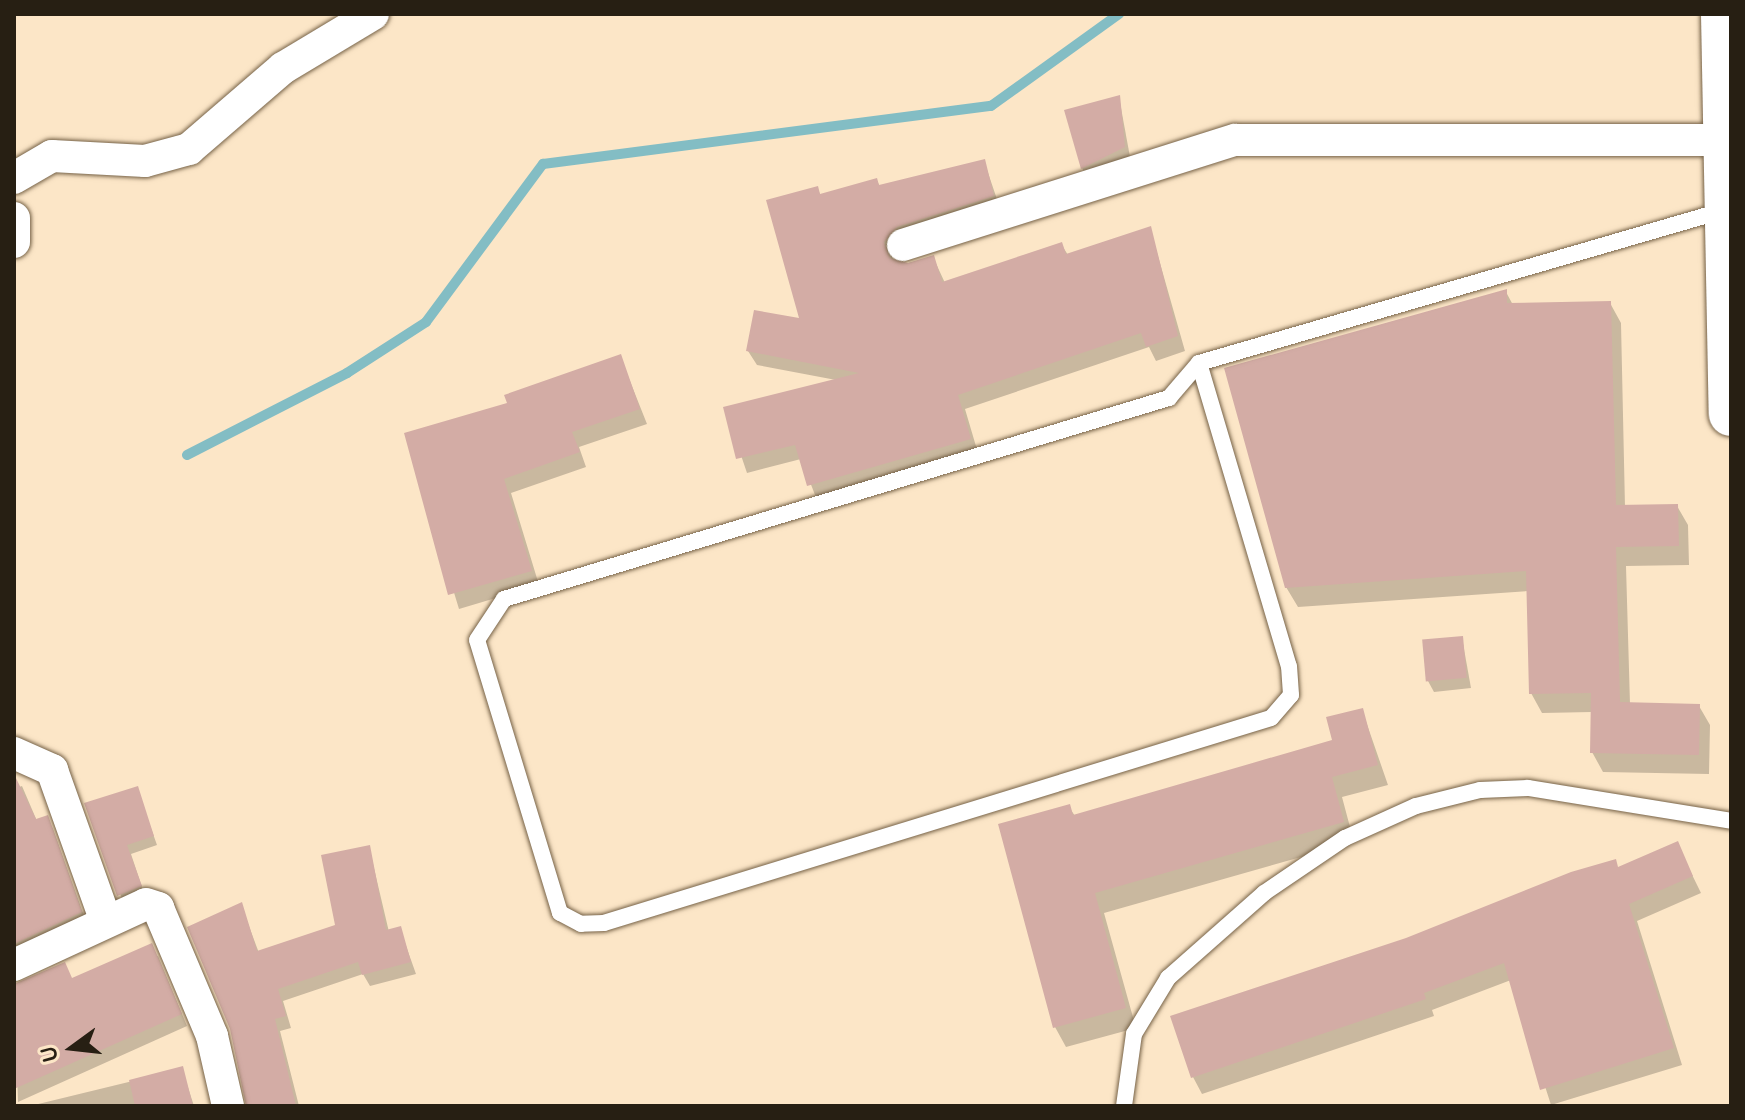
<!DOCTYPE html>
<html>
<head>
<meta charset="utf-8">
<style>
	body { margin:0 }
	#map { position:relative; width:1745px; height:1120px; overflow:hidden; background:#fce6c7; font-family:Quicksand,sans-serif }
	div>[style] { position:absolute }
	.shadow>* { inset:0; background:#0003 }
	.stream>* { height:10px; margin:-5px; padding:0 5px; transform-origin:5px; border-radius:5px; background:#83bdc4 }
	.building>* { inset:0; background:#d3aca5; transform-origin:0 0 }
	.roads { filter:drop-shadow(0 0 2px #766247) drop-shadow(0 0 2px #766247) }
	.lane>* { height:16px; margin:-8px; padding:0 8px; transform-origin:8px; border-radius:8px; background:#fff }
	.street>* { height:32px; margin:-16px; padding:0 16px; transform-origin:16px; border-radius:16px; background:#fff }
	.highway>* { height:44px; margin:-22px; padding:0 22px; transform-origin:22px; border-radius:22px; background:#fff }
	span { translate:-50% -50%; white-space:nowrap; text-align:center; line-height:1.15; -webkit-text-stroke:6px #fce6c7; paint-order:stroke }
	.frame { position:absolute; inset:0; border:16px solid #271f13; pointer-events:none }
	.north { position:absolute; left:32px; top:1008px; width:80px; height:80px; -webkit-text-stroke:6px #fce6c7; paint-order:stroke; rotate:255deg; font-size:22px; font-weight:700; line-height:32px; text-align:center; color:#271f13 }
	.north::after { content:''; display:block; margin:auto; width:28px; height:36px; background:#271f13; clip-path:polygon(50% 0,100% 100%,50% 72%,0 100%) }
</style>
</head>
<body>
<div id="map">
	<div class="shadow">
		<i style="clip-path:polygon(1119px 97px,1130px 157px,1088px 178px,1082px 168px)"></i>
		<i style="clip-path:polygon(984px 161px,1001px 211px,905px 241px,892px 256px,897px 266px,933px 257px,945px 283px,1061px 244px,1068px 255px,1150px 228px,1185px 351px,1156px 361px,1149px 347px,965px 409px,978px 453px,817px 500px,801px 459px,747px 473px,725px 408px,836px 380px,757px 365px,748px 351px,802px 321px,817px 188px,821px 196px,876px 180px,880px 186px)"></i>
		<i style="clip-path:polygon(1506px 292px,1513px 305px,1610px 303px,1621px 323px,1625px 507px,1677px 506px,1688px 525px,1689px 565px,1626px 566px,1630px 704px,1699px 706px,1710px 725px,1709px 774px,1603px 772px,1592px 752px,1592px 712px,1542px 713px,1531px 693px,1529px 591px,1298px 607px,1286px 587px)"></i>
		<i style="clip-path:polygon(620px 356px,647px 424px,579px 447px,586px 467px,511px 493px,539px 585px,459px 609px,406px 435px,510px 404px)"></i>
		<i style="clip-path:polygon(1462px 638px,1471px 688px,1434px 692px,1428px 681px)"></i>
		<i style="clip-path:polygon(1362px 710px,1388px 785px,1342px 797px,1354px 842px,1104px 913px,1136px 1028px,1066px 1047px,1055px 1027px,1069px 807px,1075px 816px,1334px 742px)"></i>
		<i style="clip-path:polygon(22px 786px,37px 821px,47px 818px,53px 829px,87px 924px,14px 958px,14px 789px)"></i>
		<i style="clip-path:polygon(137px 789px,157px 845px,131px 854px,145px 896px,124px 904px,87px 805px)"></i>
		<i style="clip-path:polygon(1677px 844px,1701px 893px,1637px 921px,1682px 1065px,1551px 1105px,1511px 980px,1432px 1010px,1434px 1016px,1202px 1094px,1193px 1077px)"></i>
		<i style="clip-path:polygon(369px 847px,389px 932px,400px 929px,416px 974px,370px 986px,363px 974px,283px 1001px,291px 1028px,280px 1031px,299px 1106px,252px 1106px,241px 905px,259px 953px,337px 926px)"></i>
		<i style="clip-path:polygon(158px 956px,187px 1026px,18px 1102px,14px 986px,73px 980px)"></i>
		<i style="clip-path:polygon(182px 1069px,194px 1106px,30px 1106px)"></i>
	</div>
	<div class="stream">
		<i style="left:187px;top:455px;width:180px;rotate:-27.1deg"></i>
		<i style="left:347px;top:373px;width:94px;rotate:-32.8deg"></i>
		<i style="left:426px;top:322px;width:197px;rotate:-53.5deg"></i>
		<i style="left:543px;top:164px;width:452px;rotate:-7.4deg"></i>
		<i style="left:991px;top:106px;width:158px;rotate:-35.7deg"></i>
	</div>
	<div class="building">
		<i style="clip-path:polygon(1120px 95px,1125px 147px,1081px 169px,1064px 110px)"></i>
		<i style="clip-path:polygon(985px 159px,994px 196px,897px 227px,884px 242px,890px 258px,908px 263px,934px 255px,942px 282px,1062px 242px,1066px 254px,1151px 226px,1178px 336px,1146px 347px,1141px 333px,958px 395px,971px 439px,807px 486px,795px 445px,736px 459px,723px 407px,859px 373px,746px 351px,754px 310px,799px 318px,766px 200px,818px 186px,820px 194px,877px 178px,879px 185px)"></i>
		<i style="clip-path:polygon(1507px 289px,1507px 303px,1611px 301px,1616px 505px,1678px 504px,1679px 546px,1616px 547px,1620px 702px,1700px 704px,1699px 755px,1590px 753px,1591px 693px,1529px 694px,1526px 571px,1285px 588px,1224px 368px)"></i>
		<i style="clip-path:polygon(621px 354px,640px 409px,572px 432px,580px 452px,504px 479px,532px 571px,448px 595px,404px 433px,507px 403px,504px 395px)"></i>
		<i style="left:1463px;top:636px;width:42px;height:41px;rotate:85deg"></i>
		<i style="clip-path:polygon(1363px 708px,1378px 765px,1332px 777px,1344px 822px,1095px 893px,1126px 1008px,1053px 1028px,998px 824px,1070px 804px,1073px 815px,1332px 740px,1326px 717px)"></i>
		<i style="clip-path:polygon(14px 774px,36px 819px,48px 815px,82px 912px,14px 944px)"></i>
		<i style="clip-path:polygon(138px 786px,154px 836px,127px 845px,142px 886px,117px 896px,84px 803px)"></i>
		<i style="clip-path:polygon(1678px 841px,1693px 876px,1629px 904px,1674px 1048px,1540px 1090px,1504px 963px,1424px 993px,1426px 999px,1191px 1078px,1170px 1016px,1406px 938px,1571px 872px,1616px 859px,1618px 867px)"></i>
		<i style="clip-path:polygon(370px 845px,386px 930px,401px 926px,411px 962px,362px 975px,358px 962px,278px 989px,286px 1016px,275px 1019px,296px 1106px,246px 1106px,230px 1029px,187px 927px,242px 902px,257px 951px,335px 925px,321px 855px)"></i>
		<i style="clip-path:polygon(152px 943px,182px 1014px,14px 1089px,14px 984px,65px 962px,72px 978px)"></i>
		<i style="clip-path:polygon(183px 1066px,193px 1106px,135px 1106px,129px 1080px)"></i>
	</div>
	<div class="roads">
		<div class="lane">
			<i style="left:1199px;top:363px;width:316px;rotate:73.5deg"></i>
			<i style="left:1289px;top:666px;width:29px;rotate:86deg"></i>
			<i style="left:1291px;top:695px;width:30px;rotate:131deg"></i>
			<i style="left:1271px;top:718px;width:698px;rotate:162.92deg"></i>
			<i style="left:604px;top:923px;width:23px;rotate:178deg"></i>
			<i style="left:581px;top:924px;width:24px;rotate:-152deg"></i>
			<i style="left:560px;top:913px;width:285px;rotate:-106.9deg"></i>
			<i style="left:477px;top:640px;width:49px;rotate:-56.6deg"></i>
			<i style="left:504px;top:599px;width:695px;rotate:-16.82deg"></i>
			<i style="left:1169px;top:398px;width:46px;rotate:-49.4deg"></i>
			<i style="left:1199px;top:363px;width:548px;rotate:-16.22deg"></i>
			<i style="left:1124px;top:1106px;width:73px;rotate:-82.1deg"></i>
			<i style="left:1134px;top:1034px;width:66px;rotate:-58.7deg"></i>
			<i style="left:1168px;top:978px;width:128px;rotate:-41.5deg"></i>
			<i style="left:1264px;top:893px;width:98px;rotate:-34.2deg"></i>
			<i style="left:1345px;top:838px;width:78px;rotate:-24.3deg"></i>
			<i style="left:1416px;top:806px;width:66px;rotate:-14deg"></i>
			<i style="left:1480px;top:790px;width:48px;rotate:-2.4deg"></i>
			<i style="left:1528px;top:788px;width:206px;rotate:9.2deg"></i>
		</div>
		<div class="street">
			<i style="left:14px;top:178px;width:44px;rotate:-30.1deg"></i>
			<i style="left:52px;top:156px;width:93px;rotate:3.1deg"></i>
			<i style="left:145px;top:161px;width:46px;rotate:-15.3deg"></i>
			<i style="left:189px;top:149px;width:124px;rotate:-40.8deg"></i>
			<i style="left:283px;top:68px;width:105px;rotate:-31deg"></i>
			<i style="left:14px;top:218px;width:24px;rotate:90deg"></i>
			<i style="left:903px;top:245px;width:348px;rotate:-17.6deg"></i>
			<i style="left:1235px;top:140px;width:490px"></i>
			<i style="left:14px;top:753px;width:42px;rotate:24.1deg"></i>
			<i style="left:52px;top:770px;width:161px;rotate:70.4deg"></i>
			<i style="left:14px;top:965px;width:145px;rotate:-24.8deg"></i>
			<i style="left:146px;top:904px;width:13px;rotate:18deg"></i>
			<i style="left:158px;top:908px;width:139px;rotate:67.1deg"></i>
			<i style="left:212px;top:1036px;width:72px;rotate:77.1deg"></i>
		</div>
		<div class="highway">
			<i style="left:1723px;top:14px;width:400px;rotate:88.9deg"></i>
		</div>
	</div>
	<div class="frame"></div>
	<div class="north">U</div>
</div>
</body>
</html>
